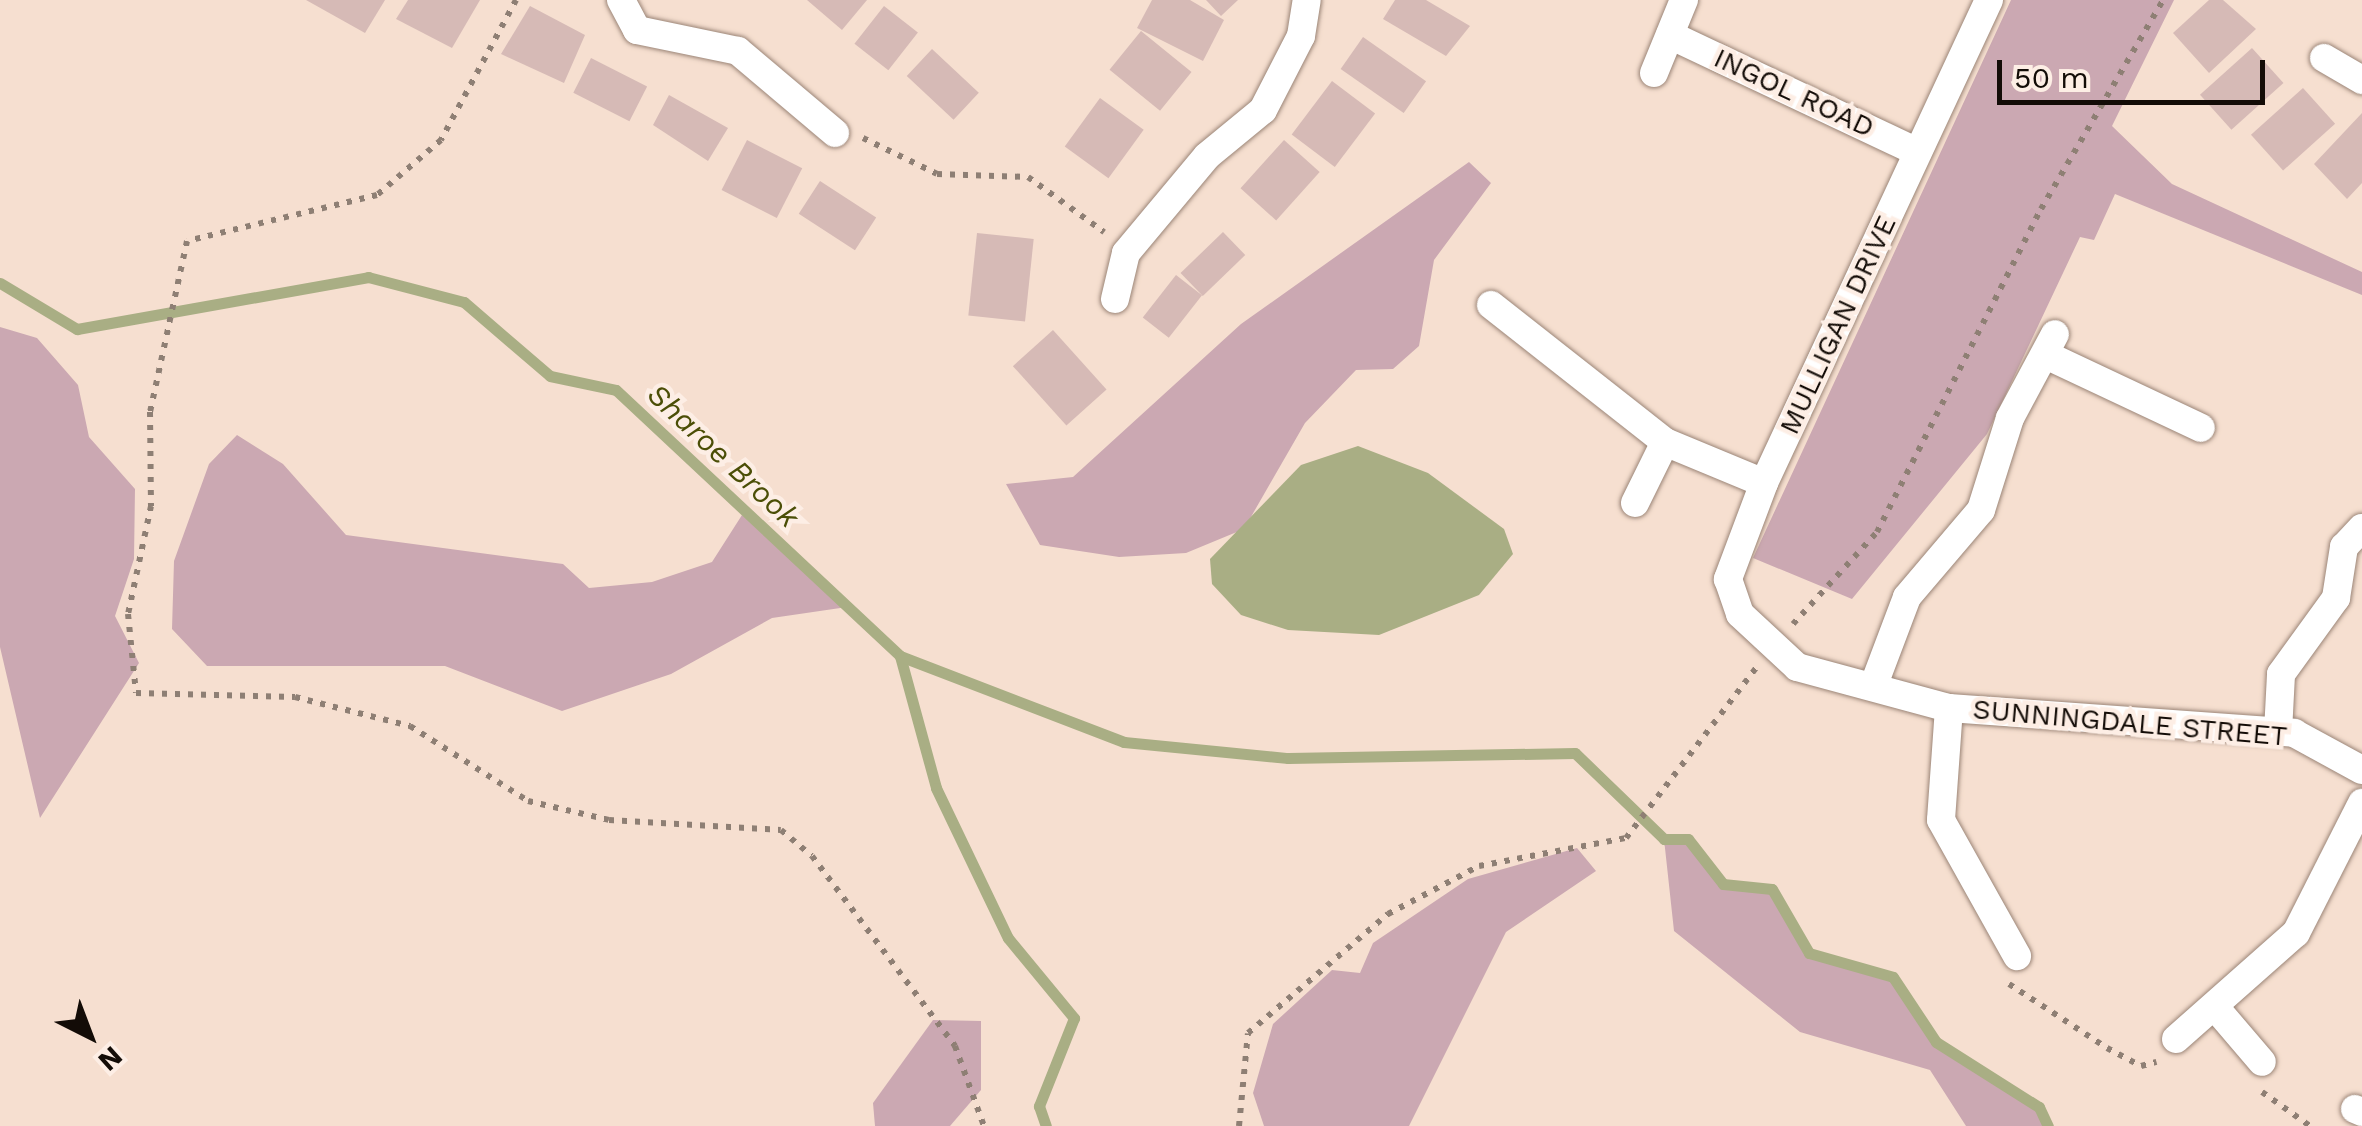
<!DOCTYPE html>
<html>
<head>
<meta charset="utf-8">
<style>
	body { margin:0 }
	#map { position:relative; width:2362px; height:1126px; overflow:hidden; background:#f6dfd0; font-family:"Work Sans",sans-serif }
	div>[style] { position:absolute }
	.green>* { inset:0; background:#cba8b2 }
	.water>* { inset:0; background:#a9ae84 }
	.stream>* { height:11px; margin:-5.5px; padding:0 5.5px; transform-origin:5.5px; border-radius:5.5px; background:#a9ae84 }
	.building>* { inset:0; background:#d6bab6; transform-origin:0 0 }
	.path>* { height:6px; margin-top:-3px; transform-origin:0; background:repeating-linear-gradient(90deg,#8e7f74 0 5px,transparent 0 13px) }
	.roads { filter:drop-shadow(0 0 2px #9b8577) drop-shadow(0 0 2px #9b8577) }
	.minor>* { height:28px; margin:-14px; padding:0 14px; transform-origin:14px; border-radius:14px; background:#fff }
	span { translate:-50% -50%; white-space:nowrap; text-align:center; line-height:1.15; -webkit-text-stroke:9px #fdeee5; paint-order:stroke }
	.street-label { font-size:28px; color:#130c07 }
	.water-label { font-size:30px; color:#4b4e06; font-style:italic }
	.north { position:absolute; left:40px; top:986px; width:100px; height:100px; -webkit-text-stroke:8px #fdeee5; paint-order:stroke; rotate:138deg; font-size:28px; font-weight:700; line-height:40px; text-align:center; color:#130c07 }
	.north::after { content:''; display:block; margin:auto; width:35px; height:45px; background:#130c07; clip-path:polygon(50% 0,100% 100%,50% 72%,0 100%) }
	.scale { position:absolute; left:1997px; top:60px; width:268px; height:45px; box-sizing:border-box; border:5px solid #130c07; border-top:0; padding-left:12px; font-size:30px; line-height:35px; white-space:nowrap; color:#130c07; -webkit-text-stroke:8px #fdeee5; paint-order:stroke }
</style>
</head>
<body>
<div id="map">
	<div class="green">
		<i style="clip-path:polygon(2011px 0,2174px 0,2112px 126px,2172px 184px,2362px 272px,2362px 295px,2115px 194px,2094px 240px,2080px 237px,1987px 434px,1852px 599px,1753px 558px)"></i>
		<i style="clip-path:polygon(1469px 162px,1491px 183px,1434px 260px,1419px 346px,1393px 369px,1356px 370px,1305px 423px,1244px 529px,1186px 553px,1119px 557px,1040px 545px,1006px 484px,1073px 477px,1241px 324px)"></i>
		<i style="clip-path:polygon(0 327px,37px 338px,78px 385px,89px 437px,135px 489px,134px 559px,115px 616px,139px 663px,40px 818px,0 647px)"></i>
		<i style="clip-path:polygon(237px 435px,283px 464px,346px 535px,563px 564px,589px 588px,652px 582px,712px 562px,742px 515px,854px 606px,772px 618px,671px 674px,562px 711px,445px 666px,207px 666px,172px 629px,174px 561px,209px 464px)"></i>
		<i style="clip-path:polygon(1664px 839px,1688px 839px,1723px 884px,1772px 889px,1809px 953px,1893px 977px,1936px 1042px,2039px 1107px,2048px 1126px,1966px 1126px,1930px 1070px,1800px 1032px,1674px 931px)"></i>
		<i style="clip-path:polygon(1577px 848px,1596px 871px,1506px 932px,1409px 1126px,1264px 1126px,1253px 1093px,1273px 1024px,1332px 970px,1360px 973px,1373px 943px,1468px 879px)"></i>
		<i style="clip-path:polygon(933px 1020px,981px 1021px,981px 1090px,950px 1126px,875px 1126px,873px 1103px)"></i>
	</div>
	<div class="water">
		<i style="clip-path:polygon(1358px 446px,1428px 473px,1504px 529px,1513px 554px,1479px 595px,1379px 635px,1288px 630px,1241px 615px,1212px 584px,1210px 559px,1301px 465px)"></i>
	</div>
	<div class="stream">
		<i style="left:0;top:283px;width:90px;rotate:30.9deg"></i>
		<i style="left:77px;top:329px;width:296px;rotate:-10.1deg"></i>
		<i style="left:368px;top:277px;width:99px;rotate:14.6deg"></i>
		<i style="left:464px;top:302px;width:113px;rotate:40.7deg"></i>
		<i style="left:550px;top:376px;width:67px;rotate:12deg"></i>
		<i style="left:616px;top:390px;width:389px;rotate:43.1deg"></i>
		<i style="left:900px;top:656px;width:137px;rotate:74.7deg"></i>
		<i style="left:936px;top:788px;width:166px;rotate:64.4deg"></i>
		<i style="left:1008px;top:938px;width:104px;rotate:50.5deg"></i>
		<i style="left:1074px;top:1018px;width:95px;rotate:111.7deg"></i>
		<i style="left:1039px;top:1106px;width:21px;rotate:71deg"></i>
		<i style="left:900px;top:656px;width:240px;rotate:21deg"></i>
		<i style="left:1124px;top:742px;width:165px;rotate:5.6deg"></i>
		<i style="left:1288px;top:758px;width:287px;rotate:-1deg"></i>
		<i style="left:1575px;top:753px;width:124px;rotate:44deg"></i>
		<i style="left:1664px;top:839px;width:24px"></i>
		<i style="left:1688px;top:839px;width:57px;rotate:52.1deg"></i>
		<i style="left:1723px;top:884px;width:49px;rotate:5.8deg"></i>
		<i style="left:1772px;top:889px;width:74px;rotate:60deg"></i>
		<i style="left:1809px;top:953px;width:87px;rotate:15.9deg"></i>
		<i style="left:1893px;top:977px;width:78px;rotate:56.5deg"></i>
		<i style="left:1936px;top:1042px;width:122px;rotate:32.3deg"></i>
		<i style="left:2039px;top:1107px;width:21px;rotate:65deg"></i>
	</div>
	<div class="building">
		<i style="clip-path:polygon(306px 0,385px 0,365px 33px)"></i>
		<i style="clip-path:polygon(408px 0,480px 0,452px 48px,396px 19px)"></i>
		<i style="clip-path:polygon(807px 0,867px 0,842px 30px)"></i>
		<i style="clip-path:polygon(1152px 0,1190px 0,1224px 20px,1203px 61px,1137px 28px)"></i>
		<i style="clip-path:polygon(1206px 0,1238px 0,1221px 16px)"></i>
		<i style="clip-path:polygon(1395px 0,1426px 0,1470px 26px,1446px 56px,1383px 19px)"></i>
		<i style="clip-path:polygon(2209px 0,2223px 0,2256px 29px,2209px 73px,2173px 33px)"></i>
		<i style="clip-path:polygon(530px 6px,585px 35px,564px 83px,501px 54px)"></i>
		<i style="left:884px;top:6px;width:43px;height:48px;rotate:38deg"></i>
		<i style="left:1141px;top:31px;width:65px;height:50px;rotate:39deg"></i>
		<i style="left:1363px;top:37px;width:77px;height:39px;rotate:35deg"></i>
		<i style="left:2252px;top:48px;width:47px;height:70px;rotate:48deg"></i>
		<i style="left:932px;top:49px;width:64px;height:37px;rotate:43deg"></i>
		<i style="left:591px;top:58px;width:63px;height:39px;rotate:27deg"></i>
		<i style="left:1332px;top:81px;width:54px;height:67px;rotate:37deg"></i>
		<i style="left:2303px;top:88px;width:48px;height:70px;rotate:48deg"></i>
		<i style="clip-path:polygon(669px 95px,728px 128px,708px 161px,653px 125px)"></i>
		<i style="left:1100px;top:98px;width:54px;height:60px;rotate:36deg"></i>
		<i style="clip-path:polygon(2362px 113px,2362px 183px,2347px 199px,2314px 164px)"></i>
		<i style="left:747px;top:140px;width:62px;height:56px;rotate:27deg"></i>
		<i style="left:1284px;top:140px;width:48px;height:65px;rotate:42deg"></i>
		<i style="left:820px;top:181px;width:67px;height:39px;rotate:33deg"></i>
		<i style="left:1223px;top:232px;width:32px;height:59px;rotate:46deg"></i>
		<i style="left:977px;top:233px;width:57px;height:83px;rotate:6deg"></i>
		<i style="left:1176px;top:275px;width:33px;height:54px;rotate:38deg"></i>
		<i style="left:1053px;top:330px;width:80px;height:54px;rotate:48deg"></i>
	</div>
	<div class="path">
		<i style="left:516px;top:0;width:159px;rotate:118.2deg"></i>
		<i style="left:441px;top:140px;width:84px;rotate:139.3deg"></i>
		<i style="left:377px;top:195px;width:195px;rotate:166.4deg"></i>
		<i style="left:187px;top:241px;width:175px;rotate:102.2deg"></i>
		<i style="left:150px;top:412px;width:94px;rotate:89.4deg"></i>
		<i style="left:151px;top:506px;width:110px;rotate:102deg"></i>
		<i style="left:128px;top:614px;width:79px;rotate:84.2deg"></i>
		<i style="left:136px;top:693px;width:159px;rotate:1.4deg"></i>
		<i style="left:295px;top:697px;width:119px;rotate:14.2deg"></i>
		<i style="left:410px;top:726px;width:140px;rotate:32.4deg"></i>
		<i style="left:528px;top:801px;width:83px;rotate:13.2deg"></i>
		<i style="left:609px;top:820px;width:172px;rotate:3.3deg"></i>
		<i style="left:781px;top:830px;width:40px;rotate:40deg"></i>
		<i style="left:812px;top:856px;width:238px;rotate:53deg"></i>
		<i style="left:955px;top:1046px;width:85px;rotate:70.1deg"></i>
		<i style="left:863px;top:138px;width:82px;rotate:25.9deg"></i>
		<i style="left:937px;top:174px;width:91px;rotate:1.9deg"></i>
		<i style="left:1028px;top:177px;width:94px;rotate:35.9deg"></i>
		<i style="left:1793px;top:624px;width:125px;rotate:-47.6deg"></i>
		<i style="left:1877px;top:532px;width:362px;rotate:-63.1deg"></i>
		<i style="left:2041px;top:209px;width:242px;rotate:-59.7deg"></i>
		<i style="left:2009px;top:984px;width:117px;rotate:33.1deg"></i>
		<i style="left:2107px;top:1048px;width:38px;rotate:28deg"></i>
		<i style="left:2141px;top:1066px;width:16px;rotate:-15deg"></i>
		<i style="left:2262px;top:1092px;width:59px;rotate:35.3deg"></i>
		<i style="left:1239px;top:1126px;width:93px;rotate:-84.5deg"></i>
		<i style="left:1248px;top:1033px;width:184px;rotate:-40.4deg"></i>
		<i style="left:1388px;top:914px;width:103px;rotate:-27.8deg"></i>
		<i style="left:1479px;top:866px;width:150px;rotate:-10.8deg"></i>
		<i style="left:1626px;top:838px;width:214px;rotate:-52.6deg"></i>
	</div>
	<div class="roads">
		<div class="minor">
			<i style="left:621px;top:0;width:34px;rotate:62deg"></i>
			<i style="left:637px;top:30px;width:103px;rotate:11.7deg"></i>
			<i style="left:738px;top:51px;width:127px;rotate:40.2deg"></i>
			<i style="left:1989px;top:0;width:533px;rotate:114.98deg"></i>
			<i style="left:1764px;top:483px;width:103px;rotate:110.6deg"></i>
			<i style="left:1728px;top:579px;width:37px;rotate:71deg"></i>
			<i style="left:1740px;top:614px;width:78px;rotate:42.9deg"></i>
			<i style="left:1797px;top:667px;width:157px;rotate:15.1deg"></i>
			<i style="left:1949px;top:708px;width:346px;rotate:4.1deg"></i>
			<i style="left:2294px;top:733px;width:77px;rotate:28.6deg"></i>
			<i style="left:1670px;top:35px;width:274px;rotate:25.3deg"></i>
			<i style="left:2324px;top:58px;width:44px;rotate:30.1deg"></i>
			<i style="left:1654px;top:73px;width:79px;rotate:-67.7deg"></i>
			<i style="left:1115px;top:299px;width:47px;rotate:-76.6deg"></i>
			<i style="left:1126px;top:253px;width:126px;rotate:-50.1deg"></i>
			<i style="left:1207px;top:156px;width:72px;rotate:-39.4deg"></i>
			<i style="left:1263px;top:110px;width:83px;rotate:-62.8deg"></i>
			<i style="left:1301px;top:36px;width:36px;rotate:-81deg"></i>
			<i style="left:1491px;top:305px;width:221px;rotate:38.2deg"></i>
			<i style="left:1665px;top:442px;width:107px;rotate:22.5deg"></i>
			<i style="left:2046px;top:355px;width:171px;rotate:25.2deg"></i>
			<i style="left:1635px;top:503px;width:68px;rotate:-63.8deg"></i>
			<i style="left:1873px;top:687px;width:96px;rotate:-69.3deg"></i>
			<i style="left:1907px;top:597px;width:114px;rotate:-49.6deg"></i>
			<i style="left:1981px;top:510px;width:96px;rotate:-72.5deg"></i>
			<i style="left:2010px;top:418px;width:95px;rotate:-61.8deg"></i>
			<i style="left:1949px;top:708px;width:112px;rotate:94.1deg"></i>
			<i style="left:1941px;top:820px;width:156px;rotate:60.8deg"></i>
			<i style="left:2278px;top:732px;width:58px;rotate:-87deg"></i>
			<i style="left:2281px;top:674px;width:94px;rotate:-54.1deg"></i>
			<i style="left:2336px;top:598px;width:52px;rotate:-81.1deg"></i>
			<i style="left:2344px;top:547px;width:26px;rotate:-47deg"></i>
			<i style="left:2215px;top:1007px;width:72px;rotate:49.5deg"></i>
			<i style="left:2176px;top:1039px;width:160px;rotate:-41.5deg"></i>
			<i style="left:2296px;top:933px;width:146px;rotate:-63.1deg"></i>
			<i style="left:2355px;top:1109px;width:8px;rotate:23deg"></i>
		</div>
	</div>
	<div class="street-label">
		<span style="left:1794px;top:93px;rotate:25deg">INGOL ROAD</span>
		<span style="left:1838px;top:325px;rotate:-65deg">MULLIGAN DRIVE</span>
		<span style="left:2130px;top:723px;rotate:5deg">SUNNINGDALE STREET</span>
	</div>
	<div class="water-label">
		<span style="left:723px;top:456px;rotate:43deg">Sharoe Brook</span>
	</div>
	<div class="north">N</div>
	<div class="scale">50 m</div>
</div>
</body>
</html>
